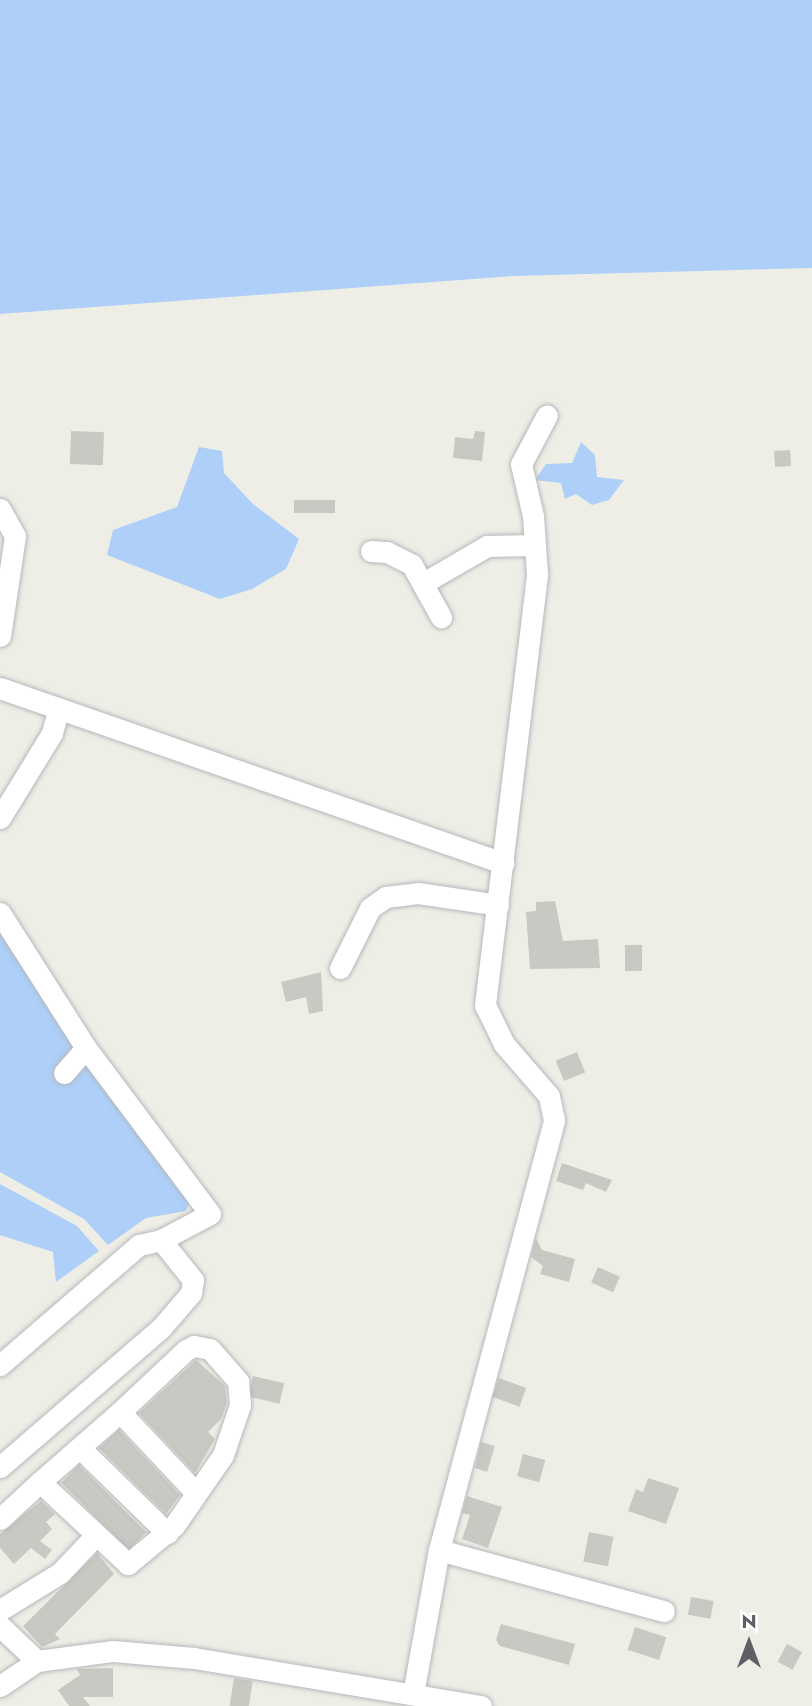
<!DOCTYPE html>
<html>
<head>
<meta charset="utf-8">
<style>
	body { margin:0 }
	#map { position:relative; width:812px; height:1706px; overflow:hidden; background:#efeee6; font-family:Jost,sans-serif }
	div>[style] { position:absolute }
	.water>* { inset:0; background:#adcff8 }
	.building>* { inset:0; background:#cac8c3; transform-origin:0 0 }
	.roads { filter:drop-shadow(0 0 2px #b6b8bc) drop-shadow(0 0 2px #b6b8bc) }
	.minor>* { height:21px; margin:-10.5px; padding:0 10.5px; transform-origin:10.5px; border-radius:10.5px; background:#fff }
	span { translate:-50% -50%; white-space:nowrap; text-align:center; line-height:1.15; -webkit-text-stroke:5px #fff; paint-order:stroke }
	.north { position:absolute; left:714px; top:1608px; width:70px; height:70px; -webkit-text-stroke:5px #fff; paint-order:stroke; rotate:0deg; font-size:19px; font-weight:700; line-height:28px; text-align:center; color:#5e6065 }
	.north::after { content:''; display:block; margin:auto; width:24px; height:32px; background:#5e6065; clip-path:polygon(50% 0,100% 100%,50% 72%,0 100%) }
</style>
</head>
<body>
<div id="map">
	<div class="water">
		<i style="clip-path:polygon(0 0,812px 0,812px 268px,513px 276px,0 314px)"></i>
		<i style="clip-path:polygon(581px 442px,595px 455px,597px 477px,624px 480px,609px 500px,592px 505px,576px 494px,565px 499px,561px 483px,535px 480px,546px 464px,572px 463px)"></i>
		<i style="clip-path:polygon(199px 447px,222px 451px,224px 473px,253px 504px,299px 539px,286px 569px,252px 589px,220px 599px,107px 555px,113px 530px,177px 507px)"></i>
		<i style="clip-path:polygon(0 932px,189px 1203px,186px 1211px,146px 1218px,108px 1245px,84px 1219px,0 1172px)"></i>
		<i style="clip-path:polygon(0 1184px,77px 1226px,99px 1251px,56px 1282px,53px 1252px,0 1235px)"></i>
	</div>
	<div class="building">
		<i style="left:71px;top:431px;width:33px;height:33px;rotate:2deg"></i>
		<i style="clip-path:polygon(475px 431px,485px 432px,482px 461px,453px 458px,455px 437px,473px 439px)"></i>
		<i style="left:790px;top:450px;width:16px;height:16px;rotate:86deg"></i>
		<i style="left:335px;top:500px;width:13px;height:41px;rotate:90deg"></i>
		<i style="clip-path:polygon(555px 901px,563px 941px,598px 939px,600px 968px,530px 969px,526px 912px,536px 911px,536px 902px)"></i>
		<i style="left:625px;top:945px;width:17px;height:26px"></i>
		<i style="clip-path:polygon(321px 972px,323px 1011px,309px 1014px,306px 997px,286px 1002px,281px 982px)"></i>
		<i style="left:577px;top:1052px;width:22px;height:23px;rotate:68deg"></i>
		<i style="clip-path:polygon(562px 1163px,612px 1180px,606px 1192px,586px 1183px,583px 1190px,556px 1181px)"></i>
		<i style="clip-path:polygon(536px 1238px,542px 1250px,575px 1259px,569px 1282px,540px 1274px,543px 1266px,531px 1257px)"></i>
		<i style="left:598px;top:1267px;width:24px;height:17px;rotate:24deg"></i>
		<i style="clip-path:polygon(196px 1360px,225px 1386px,227px 1403px,221px 1419px,208px 1432px,215px 1439px,195px 1473px,139px 1413px)"></i>
		<i style="left:253px;top:1376px;width:32px;height:21px;rotate:13deg"></i>
		<i style="left:499px;top:1378px;width:29px;height:20px;rotate:20deg"></i>
		<i style="clip-path:polygon(119px 1430px,180px 1495px,166px 1514px,99px 1448px)"></i>
		<i style="clip-path:polygon(481px 1442px,495px 1446px,487px 1472px,475px 1468px)"></i>
		<i style="left:523px;top:1454px;width:23px;height:23px;rotate:15deg"></i>
		<i style="left:79px;top:1465px;width:95px;height:25px;rotate:45deg"></i>
		<i style="clip-path:polygon(648px 1478px,679px 1488px,666px 1524px,628px 1511px,636px 1489px,643px 1492px)"></i>
		<i style="clip-path:polygon(467px 1496px,502px 1507px,488px 1548px,462px 1539px,470px 1515px,462px 1513px)"></i>
		<i style="clip-path:polygon(41px 1501px,55px 1514px,46px 1522px,52px 1529px,40px 1541px,52px 1550px,45px 1559px,31px 1548px,14px 1564px,0 1548px,0 1534px)"></i>
		<i style="left:589px;top:1532px;width:25px;height:30px;rotate:11deg"></i>
		<i style="clip-path:polygon(97px 1553px,114px 1574px,55px 1634px,60px 1639px,42px 1647px,23px 1626px)"></i>
		<i style="left:691px;top:1597px;width:23px;height:18px;rotate:10deg"></i>
		<i style="clip-path:polygon(501px 1624px,575px 1644px,569px 1665px,500px 1646px,496px 1640px)"></i>
		<i style="left:635px;top:1627px;width:33px;height:24px;rotate:18deg"></i>
		<i style="left:787px;top:1644px;width:17px;height:20px;rotate:28deg"></i>
		<i style="clip-path:polygon(113px 1668px,113px 1697px,83px 1697px,90px 1706px,69px 1706px,58px 1690px,80px 1675px,77px 1669px)"></i>
		<i style="left:234px;top:1678px;width:19px;height:28px;rotate:9deg"></i>
	</div>
	<div class="roads">
		<div class="minor">
			<i style="left:0;top:509px;width:31px;rotate:61deg"></i>
			<i style="left:15px;top:536px;width:101px;rotate:98.5deg"></i>
			<i style="left:371px;top:551px;width:16px;rotate:4deg"></i>
			<i style="left:387px;top:552px;width:28px;rotate:27deg"></i>
			<i style="left:412px;top:565px;width:60px;rotate:60.9deg"></i>
			<i style="left:425px;top:582px;width:72px;rotate:-30.1deg"></i>
			<i style="left:487px;top:546px;width:48px;rotate:-1.2deg"></i>
			<i style="left:0;top:688px;width:533px;rotate:19.18deg"></i>
			<i style="left:0;top:818px;width:100px;rotate:-58.5deg"></i>
			<i style="left:52px;top:733px;width:23px;rotate:-75deg"></i>
			<i style="left:0;top:913px;width:160px;rotate:57.5deg"></i>
			<i style="left:86px;top:1048px;width:207px;rotate:53.2deg"></i>
			<i style="left:210px;top:1214px;width:55px;rotate:152deg"></i>
			<i style="left:161px;top:1240px;width:23px;rotate:167deg"></i>
			<i style="left:139px;top:1245px;width:184px;rotate:139.2deg"></i>
			<i style="left:340px;top:968px;width:67px;rotate:-63.4deg"></i>
			<i style="left:370px;top:908px;width:19px;rotate:-35deg"></i>
			<i style="left:386px;top:897px;width:32px;rotate:-7deg"></i>
			<i style="left:418px;top:893px;width:81px;rotate:8.5deg"></i>
			<i style="left:64px;top:1073px;width:33px;rotate:-49deg"></i>
			<i style="left:120px;top:1412px;width:111px;rotate:46.8deg"></i>
			<i style="left:80px;top:1448px;width:122px;rotate:44.3deg"></i>
			<i style="left:0;top:1467px;width:213px;rotate:-40.8deg"></i>
			<i style="left:161px;top:1328px;width:46px;rotate:-49.4deg"></i>
			<i style="left:191px;top:1293px;width:13px;rotate:-81deg"></i>
			<i style="left:193px;top:1280px;width:51px;rotate:-128.7deg"></i>
			<i style="left:0;top:1519px;width:54px;rotate:-42.8deg"></i>
			<i style="left:40px;top:1482px;width:106px;rotate:-41.2deg"></i>
			<i style="left:120px;top:1412px;width:91px;rotate:-43.2deg"></i>
			<i style="left:186px;top:1350px;width:9px;rotate:-27deg"></i>
			<i style="left:194px;top:1346px;width:16px;rotate:11deg"></i>
			<i style="left:210px;top:1349px;width:43px;rotate:48.8deg"></i>
			<i style="left:238px;top:1381px;width:24px;rotate:85deg"></i>
			<i style="left:240px;top:1405px;width:53px;rotate:108.8deg"></i>
			<i style="left:223px;top:1455px;width:86px;rotate:124.6deg"></i>
			<i style="left:174px;top:1526px;width:60px;rotate:140.4deg"></i>
			<i style="left:128px;top:1564px;width:120px;rotate:-137deg"></i>
			<i style="left:439px;top:1550px;width:233px;rotate:15.2deg"></i>
			<i style="left:0;top:1610px;width:70px;rotate:-31.7deg"></i>
			<i style="left:60px;top:1573px;width:50px;rotate:-46.6deg"></i>
			<i style="left:0;top:1626px;width:51px;rotate:43.4deg"></i>
			<i style="left:0;top:1686px;width:45px;rotate:-34deg"></i>
			<i style="left:37px;top:1661px;width:77px;rotate:-7.5deg"></i>
			<i style="left:113px;top:1651px;width:81px;rotate:4.9deg"></i>
			<i style="left:194px;top:1658px;width:291px;rotate:9.5deg"></i>
			<i style="left:413px;top:1694px;width:146px;rotate:-79.8deg"></i>
			<i style="left:439px;top:1550px;width:445px;rotate:-75deg"></i>
			<i style="left:554px;top:1120px;width:25px;rotate:-102deg"></i>
			<i style="left:549px;top:1096px;width:69px;rotate:-130.9deg"></i>
			<i style="left:504px;top:1044px;width:43px;rotate:-116deg"></i>
			<i style="left:485px;top:1005px;width:434px;rotate:-83.1deg"></i>
			<i style="left:537px;top:574px;width:58px;rotate:-93.9deg"></i>
			<i style="left:533px;top:516px;width:53px;rotate:-103deg"></i>
			<i style="left:521px;top:464px;width:55px;rotate:-62deg"></i>
		</div>
	</div>
	<div class="north">N</div>
</div>
</body>
</html>
